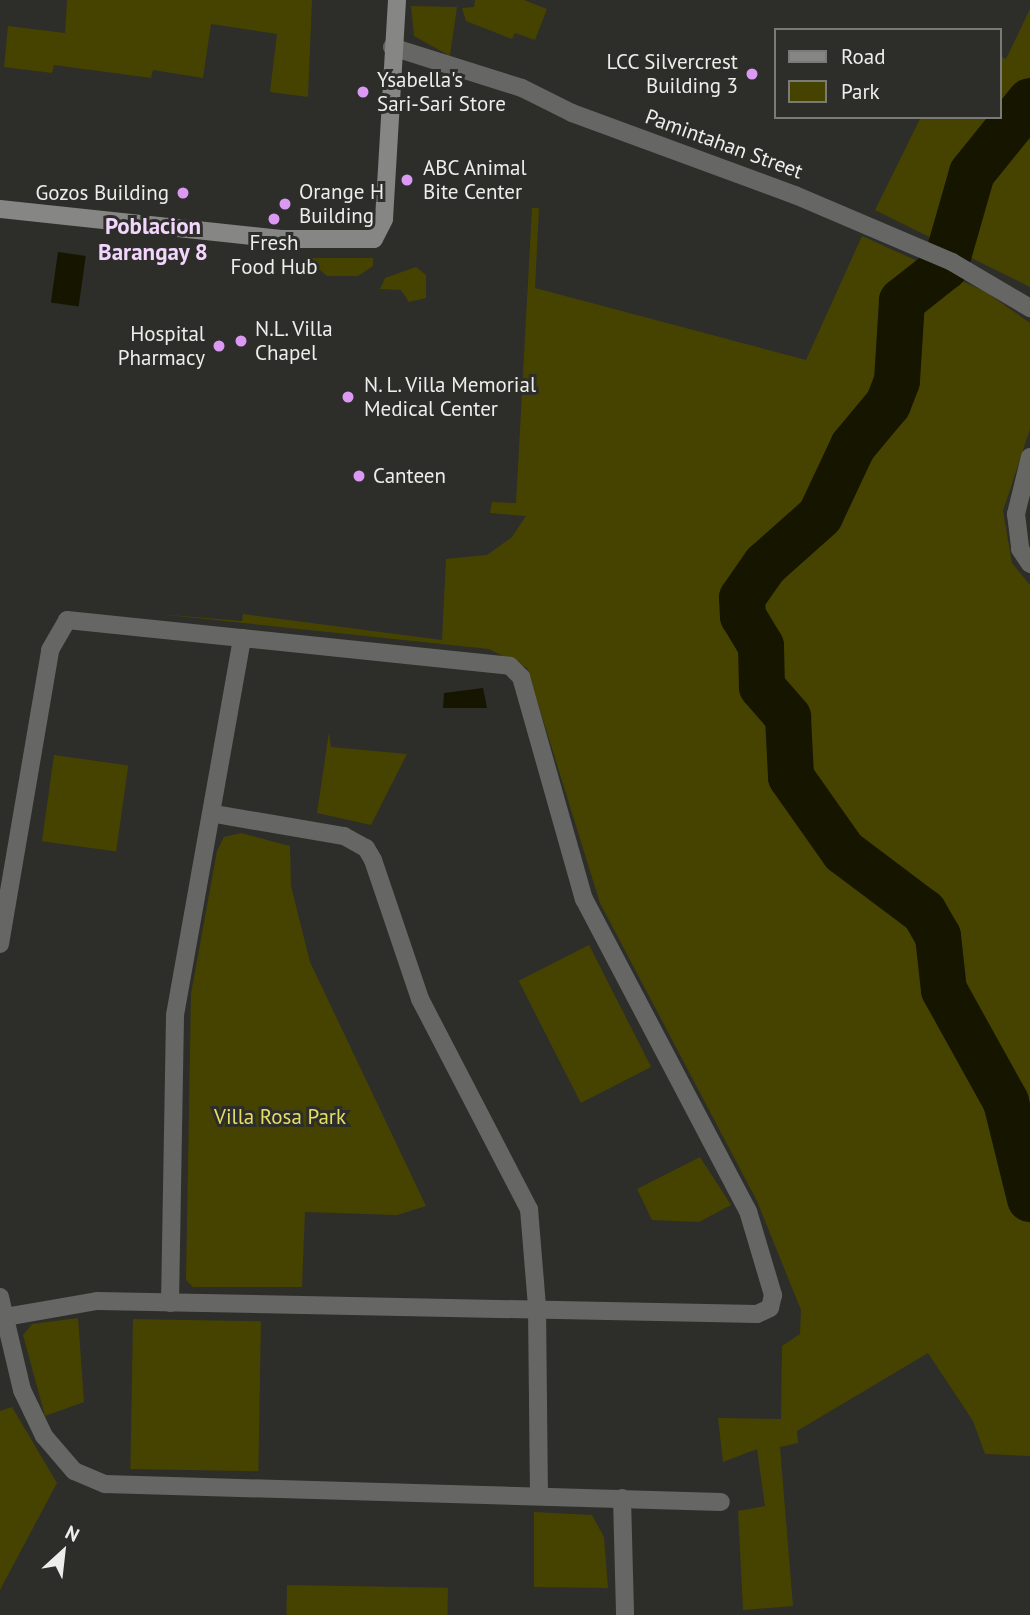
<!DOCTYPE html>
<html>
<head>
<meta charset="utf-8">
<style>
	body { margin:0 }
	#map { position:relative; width:1030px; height:1615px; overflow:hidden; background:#2d2d2a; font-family:"PT Sans",sans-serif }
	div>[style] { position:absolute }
	.green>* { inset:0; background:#464300; transform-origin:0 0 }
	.water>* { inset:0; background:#161500; transform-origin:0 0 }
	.river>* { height:46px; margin:-23px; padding:0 23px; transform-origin:23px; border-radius:23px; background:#161500 }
	.street>* { height:18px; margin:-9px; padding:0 9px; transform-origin:9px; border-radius:9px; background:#666665 }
	.secondary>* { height:18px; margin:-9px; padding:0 9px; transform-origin:9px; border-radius:9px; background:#868684 }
	.dots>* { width:19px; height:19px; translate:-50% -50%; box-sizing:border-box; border:4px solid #2d2d2a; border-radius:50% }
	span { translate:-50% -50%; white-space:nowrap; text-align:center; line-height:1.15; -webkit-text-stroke:6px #2d2d2a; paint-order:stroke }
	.poi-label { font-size:21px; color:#ededeb }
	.right { translate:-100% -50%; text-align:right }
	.left { translate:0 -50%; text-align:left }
	.street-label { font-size:21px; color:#ededeb }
	.park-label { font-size:21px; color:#e4df64 }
	.neighbourhood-label { font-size:23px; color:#f3d6fd; font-weight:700 }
	.legend { position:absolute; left:774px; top:28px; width:228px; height:91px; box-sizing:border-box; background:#2d2d2a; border:2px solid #7a7a77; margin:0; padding:9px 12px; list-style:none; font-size:21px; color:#ededeb }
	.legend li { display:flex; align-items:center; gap:14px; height:35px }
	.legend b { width:35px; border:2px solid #7a7a77 }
	.north { position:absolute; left:28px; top:1517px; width:70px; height:70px; -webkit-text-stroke:5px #2d2d2a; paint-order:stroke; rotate:27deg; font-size:19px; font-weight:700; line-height:28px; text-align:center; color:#ededeb }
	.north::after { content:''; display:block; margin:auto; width:24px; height:32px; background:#ededeb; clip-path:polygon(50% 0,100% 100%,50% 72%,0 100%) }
</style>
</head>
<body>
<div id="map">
	<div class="green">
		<i style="clip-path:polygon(67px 0,312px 0,308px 97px,270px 92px,277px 34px,211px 24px,203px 78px,153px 70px,151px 78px,54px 65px,52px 73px,4px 67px,8px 26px,65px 33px)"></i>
		<i style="clip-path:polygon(475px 0,524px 0,547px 9px,535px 40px,515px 33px,512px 39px,466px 21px,462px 8px,474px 7px)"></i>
		<i style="clip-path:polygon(411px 6px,457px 7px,450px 56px,414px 36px)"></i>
		<i style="clip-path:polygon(1030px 9px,1030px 287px,875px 210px,921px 117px,1000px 117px,1000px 56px,1006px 59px)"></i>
		<i style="clip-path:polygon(532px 208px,539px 208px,535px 288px,806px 360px,862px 236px,986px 292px,1030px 323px,1030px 429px,1003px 511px,1012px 563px,1030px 585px,1030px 1456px,985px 1454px,973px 1421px,928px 1353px,797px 1431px,798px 1443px,780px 1447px,793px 1606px,743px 1610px,738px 1511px,765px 1506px,757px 1449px,723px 1462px,718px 1418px,781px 1419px,782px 1346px,800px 1334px,801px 1310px,757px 1201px,600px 903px,527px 668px,489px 649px,158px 614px,242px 621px,243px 614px,442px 640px,446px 559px,487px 555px,512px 537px,526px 516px,490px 513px,492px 502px,516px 503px)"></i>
		<i style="clip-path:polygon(306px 258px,373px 258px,373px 266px,358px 276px,327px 276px)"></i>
		<i style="clip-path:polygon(416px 267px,426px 275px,426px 298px,409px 302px,401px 290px,380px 289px,385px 278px)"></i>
		<i style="clip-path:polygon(329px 732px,331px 747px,407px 754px,371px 825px,317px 813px)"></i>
		<i style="left:54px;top:755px;width:75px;height:87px;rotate:8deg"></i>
		<i style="clip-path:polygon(241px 833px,290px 846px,291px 886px,310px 962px,426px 1206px,397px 1215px,305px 1212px,302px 1287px,193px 1287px,186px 1280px,191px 994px,217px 851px,224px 837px)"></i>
		<i style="left:589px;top:945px;width:137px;height:79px;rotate:63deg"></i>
		<i style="clip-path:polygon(700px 1157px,731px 1205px,699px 1222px,652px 1220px,637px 1189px)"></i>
		<i style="clip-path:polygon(78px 1318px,84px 1402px,45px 1416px,23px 1335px,32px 1324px)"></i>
		<i style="left:133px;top:1319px;width:128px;height:150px;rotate:1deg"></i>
		<i style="clip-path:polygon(12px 1407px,57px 1483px,0 1590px,0 1411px)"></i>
		<i style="clip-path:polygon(534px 1512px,592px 1515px,604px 1537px,608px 1588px,534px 1587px)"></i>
		<i style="left:287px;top:1585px;width:161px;height:30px;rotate:1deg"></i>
	</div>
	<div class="water">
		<i style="left:58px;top:252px;width:28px;height:51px;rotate:8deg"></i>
		<i style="clip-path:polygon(483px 688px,487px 708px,443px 708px,444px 693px)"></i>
	</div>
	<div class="river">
		<i style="left:1030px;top:101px;width:92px;rotate:128.9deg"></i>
		<i style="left:972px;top:173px;width:98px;rotate:106deg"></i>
		<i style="left:945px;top:267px;width:55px;rotate:141.7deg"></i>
		<i style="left:902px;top:301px;width:80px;rotate:93.6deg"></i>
		<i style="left:897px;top:381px;width:25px;rotate:111deg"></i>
		<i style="left:888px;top:404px;width:55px;rotate:129.8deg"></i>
		<i style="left:853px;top:446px;width:77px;rotate:115.2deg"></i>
		<i style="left:820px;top:516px;width:74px;rotate:138.3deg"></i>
		<i style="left:765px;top:565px;width:40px;rotate:124.9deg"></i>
		<i style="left:742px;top:598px;width:18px;rotate:87deg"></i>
		<i style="left:743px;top:616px;width:35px;rotate:59deg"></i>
		<i style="left:761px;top:646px;width:41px;rotate:88.6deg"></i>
		<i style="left:762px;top:687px;width:40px;rotate:49deg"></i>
		<i style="left:788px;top:717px;width:60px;rotate:87.1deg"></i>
		<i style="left:791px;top:777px;width:92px;rotate:54.8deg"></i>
		<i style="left:844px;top:852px;width:100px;rotate:36.9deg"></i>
		<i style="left:924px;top:912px;width:28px;rotate:60deg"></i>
		<i style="left:938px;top:936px;width:54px;rotate:83.7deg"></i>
		<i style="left:944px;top:990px;width:128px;rotate:61deg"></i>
		<i style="left:1006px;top:1102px;width:100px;rotate:76.1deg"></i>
	</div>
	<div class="street">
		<i style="left:392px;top:47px;width:136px;rotate:17.5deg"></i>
		<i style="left:522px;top:88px;width:56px;rotate:26.6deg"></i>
		<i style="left:572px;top:113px;width:238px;rotate:20.2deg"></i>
		<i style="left:795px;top:195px;width:171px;rotate:23.1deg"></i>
		<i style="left:952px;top:262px;width:91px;rotate:30.5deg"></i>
		<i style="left:1030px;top:457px;width:59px;rotate:103.8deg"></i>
		<i style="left:1016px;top:514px;width:35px;rotate:83deg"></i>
		<i style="left:1020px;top:549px;width:18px;rotate:56deg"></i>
		<i style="left:215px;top:814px;width:131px;rotate:9.7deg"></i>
		<i style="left:344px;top:836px;width:25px;rotate:29deg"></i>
		<i style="left:366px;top:848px;width:14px;rotate:60deg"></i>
		<i style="left:373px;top:860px;width:147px;rotate:71.3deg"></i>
		<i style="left:420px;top:999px;width:237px;rotate:62.6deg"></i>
		<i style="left:529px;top:1209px;width:98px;rotate:85.3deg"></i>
		<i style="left:537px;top:1307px;width:188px;rotate:89.4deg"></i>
		<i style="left:0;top:944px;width:298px;rotate:-80.3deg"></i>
		<i style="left:50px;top:650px;width:34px;rotate:-60deg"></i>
		<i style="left:67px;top:620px;width:445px;rotate:5.9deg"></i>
		<i style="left:510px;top:666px;width:16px;rotate:45deg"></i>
		<i style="left:521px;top:677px;width:231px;rotate:74.2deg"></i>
		<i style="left:584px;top:899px;width:352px;rotate:62.3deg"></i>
		<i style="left:748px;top:1211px;width:88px;rotate:73.4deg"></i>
		<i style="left:773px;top:1295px;width:13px;rotate:103deg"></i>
		<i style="left:770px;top:1308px;width:14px;rotate:155deg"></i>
		<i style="left:757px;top:1314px;width:660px;rotate:-178.87deg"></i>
		<i style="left:97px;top:1301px;width:98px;rotate:170.1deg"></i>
		<i style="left:0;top:1297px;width:96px;rotate:76.7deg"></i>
		<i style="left:22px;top:1390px;width:51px;rotate:64.4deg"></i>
		<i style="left:44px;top:1436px;width:46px;rotate:49.4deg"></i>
		<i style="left:74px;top:1471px;width:34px;rotate:23deg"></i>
		<i style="left:105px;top:1484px;width:616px;rotate:1.67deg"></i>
		<i style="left:170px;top:1303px;width:288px;rotate:-89deg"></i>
		<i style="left:175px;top:1015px;width:383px;rotate:-79.9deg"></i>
		<i style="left:622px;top:1498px;width:117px;rotate:88.5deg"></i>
	</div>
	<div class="secondary">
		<i style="left:0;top:209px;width:285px;rotate:6.1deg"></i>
		<i style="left:283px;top:239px;width:91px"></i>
		<i style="left:374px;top:239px;width:22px;rotate:-63deg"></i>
		<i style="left:384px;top:219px;width:219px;rotate:-86.6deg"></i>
	</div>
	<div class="dots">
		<i style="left:752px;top:74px;background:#dc99f4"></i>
		<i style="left:363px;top:92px;background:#dc99f4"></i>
		<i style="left:407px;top:180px;background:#dc99f4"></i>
		<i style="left:183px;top:193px;background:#dc99f4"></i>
		<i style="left:285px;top:204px;background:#dc99f4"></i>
		<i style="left:274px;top:219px;background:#dc99f4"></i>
		<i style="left:241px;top:341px;background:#dc99f4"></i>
		<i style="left:219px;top:346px;background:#dc99f4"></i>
		<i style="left:348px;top:397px;background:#dc99f4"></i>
		<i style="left:359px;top:476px;background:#dc99f4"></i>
	</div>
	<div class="poi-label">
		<span class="right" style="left:738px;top:74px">LCC Silvercrest<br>Building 3</span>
		<span class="left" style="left:377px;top:92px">Ysabella's<br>Sari-Sari Store</span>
		<span class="left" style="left:423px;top:180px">ABC Animal<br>Bite Center</span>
		<span class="left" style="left:299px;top:204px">Orange H<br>Building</span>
		<span class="right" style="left:169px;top:193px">Gozos Building</span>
		<span style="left:274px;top:255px">Fresh<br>Food Hub</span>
		<span class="left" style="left:255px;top:341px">N.L. Villa<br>Chapel</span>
		<span class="right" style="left:205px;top:346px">Hospital<br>Pharmacy</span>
		<span class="left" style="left:364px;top:397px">N. L. Villa Memorial<br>Medical Center</span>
		<span class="left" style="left:373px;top:476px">Canteen</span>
	</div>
	<div class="street-label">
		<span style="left:724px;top:144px;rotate:20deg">Pamintahan Street</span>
	</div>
	<div class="park-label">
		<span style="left:280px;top:1117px">Villa Rosa Park</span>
	</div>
	<div class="neighbourhood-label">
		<span style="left:153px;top:239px">Poblacion<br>Barangay 8</span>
	</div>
	<ul class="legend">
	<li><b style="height:9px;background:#868684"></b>Road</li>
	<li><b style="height:19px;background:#464300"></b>Park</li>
	</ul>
	<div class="north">N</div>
</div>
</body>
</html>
